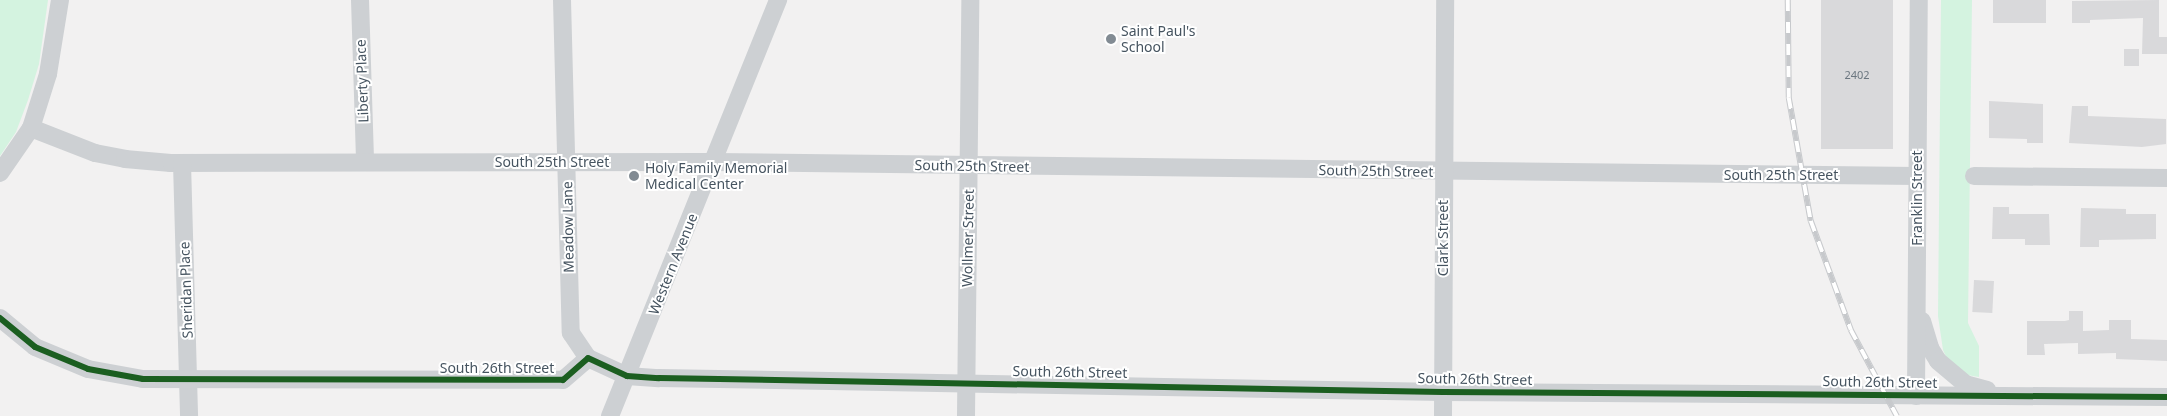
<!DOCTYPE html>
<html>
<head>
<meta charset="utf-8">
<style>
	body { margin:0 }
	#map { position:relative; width:2167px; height:416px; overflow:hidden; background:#f2f1f1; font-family:"Noto Sans",sans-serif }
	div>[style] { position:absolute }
	.green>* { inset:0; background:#d4f3e0 }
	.building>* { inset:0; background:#d9d9db; transform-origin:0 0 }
	.minor>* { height:18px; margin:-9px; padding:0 9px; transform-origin:9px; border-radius:9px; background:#cdd0d3 }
	.rail>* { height:5.5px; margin-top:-2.75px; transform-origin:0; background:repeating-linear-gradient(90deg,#fff 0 11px,#c7c9cc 0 22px); box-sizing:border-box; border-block:1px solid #c7c9cc }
	.cycleway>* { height:6px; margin:-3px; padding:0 3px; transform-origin:3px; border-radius:3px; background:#1b5e20 }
	.dots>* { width:14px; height:14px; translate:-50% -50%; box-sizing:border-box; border:2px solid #fff; border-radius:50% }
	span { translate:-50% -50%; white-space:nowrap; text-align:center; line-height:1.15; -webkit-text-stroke:4px #fff; paint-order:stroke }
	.number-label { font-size:11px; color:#6c7780 }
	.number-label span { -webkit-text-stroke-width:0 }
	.poi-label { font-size:14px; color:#465460 }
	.left { translate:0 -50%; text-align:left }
	.street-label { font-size:14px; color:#465460 }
</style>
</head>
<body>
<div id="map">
	<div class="green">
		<i style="clip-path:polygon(0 0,48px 0,39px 64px,28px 100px,16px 132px,0 156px)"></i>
		<i style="clip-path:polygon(1941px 0,1972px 0,1968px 323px,1979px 346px,1979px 377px,1967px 375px,1949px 363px,1943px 350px,1938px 316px)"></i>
	</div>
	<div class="building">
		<i style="left:1821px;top:0;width:72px;height:149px"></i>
		<i style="left:1993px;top:0;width:53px;height:23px"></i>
		<i style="clip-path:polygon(2159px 0,2159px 37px,2167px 37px,2167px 54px,2142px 54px,2143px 18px,2090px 20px,2090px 23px,2072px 23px,2072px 1px)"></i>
		<i style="left:2124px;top:49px;width:15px;height:17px"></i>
		<i style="clip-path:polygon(1989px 101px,2043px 104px,2043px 143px,2027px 143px,2027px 139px,1989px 138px)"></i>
		<i style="clip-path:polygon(2072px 106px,2088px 106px,2088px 116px,2166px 119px,2166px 144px,2142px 147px,2069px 143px)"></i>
		<i style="clip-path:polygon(1993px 207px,2009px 207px,2009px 214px,2049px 214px,2050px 245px,2025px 245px,2025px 239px,1992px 239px)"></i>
		<i style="clip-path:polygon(2081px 208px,2126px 209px,2126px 214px,2156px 214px,2156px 239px,2099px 240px,2099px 247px,2080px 247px)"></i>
		<i style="left:1974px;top:280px;width:20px;height:32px;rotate:3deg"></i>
		<i style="clip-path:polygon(2069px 311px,2083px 311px,2083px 331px,2109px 330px,2109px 320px,2131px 320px,2131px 339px,2167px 340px,2167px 361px,2116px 359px,2116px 353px,2078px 354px,2078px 343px,2044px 344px,2045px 355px,2027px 355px,2027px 321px,2065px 321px,2069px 320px)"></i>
	</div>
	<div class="minor">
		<i style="left:360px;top:0;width:162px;rotate:88.2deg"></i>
		<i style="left:562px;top:0;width:333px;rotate:88.5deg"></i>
		<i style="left:571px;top:333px;width:30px;rotate:56deg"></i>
		<i style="left:31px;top:128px;width:69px;rotate:21.3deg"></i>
		<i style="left:95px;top:153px;width:31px;rotate:11deg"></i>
		<i style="left:125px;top:159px;width:46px;rotate:5deg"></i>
		<i style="left:171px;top:163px;width:543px;rotate:-0.11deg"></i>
		<i style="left:714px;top:162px;width:1203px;rotate:0.67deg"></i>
		<i style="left:182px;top:163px;width:253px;rotate:88.4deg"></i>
		<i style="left:0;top:173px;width:55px;rotate:-55.4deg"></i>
		<i style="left:31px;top:128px;width:57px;rotate:-72.5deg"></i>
		<i style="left:48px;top:74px;width:75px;rotate:-80.8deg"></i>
		<i style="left:1974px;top:176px;width:193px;rotate:0.6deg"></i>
		<i style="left:0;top:318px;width:45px;rotate:39.6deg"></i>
		<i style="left:35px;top:347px;width:57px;rotate:22.5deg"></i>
		<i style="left:88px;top:369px;width:56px;rotate:10.3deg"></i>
		<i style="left:143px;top:379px;width:420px;rotate:0.1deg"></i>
		<i style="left:563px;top:380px;width:33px;rotate:-41deg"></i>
		<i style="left:588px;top:358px;width:43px;rotate:24.8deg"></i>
		<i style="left:627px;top:376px;width:32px;rotate:4deg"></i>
		<i style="left:659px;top:378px;width:784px;rotate:1.02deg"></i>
		<i style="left:1443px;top:392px;width:724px;rotate:0.4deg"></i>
		<i style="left:1922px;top:321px;width:28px;rotate:73deg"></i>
		<i style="left:1930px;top:348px;width:15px;rotate:58deg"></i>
		<i style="left:1938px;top:361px;width:35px;rotate:40deg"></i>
		<i style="left:1965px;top:384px;width:23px;rotate:15deg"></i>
		<i style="left:1916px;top:396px;width:396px;rotate:-89.6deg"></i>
		<i style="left:610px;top:416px;width:449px;rotate:-68deg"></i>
		<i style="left:966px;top:416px;width:416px;rotate:-89.4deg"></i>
		<i style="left:1443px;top:416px;width:416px;rotate:-89.7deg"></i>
	</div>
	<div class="rail">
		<i style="left:1788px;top:0;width:98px;rotate:89.4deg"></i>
		<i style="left:1789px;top:98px;width:125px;rotate:79.9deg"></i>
		<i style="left:1811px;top:221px;width:116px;rotate:69.8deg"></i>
		<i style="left:1851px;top:330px;width:98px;rotate:61.9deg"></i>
	</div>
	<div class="cycleway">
		<i style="left:0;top:318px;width:45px;rotate:39.6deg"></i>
		<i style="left:35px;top:347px;width:57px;rotate:22.5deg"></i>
		<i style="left:88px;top:369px;width:56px;rotate:10.3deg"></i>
		<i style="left:143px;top:379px;width:420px;rotate:0.1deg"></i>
		<i style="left:563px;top:380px;width:33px;rotate:-41deg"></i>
		<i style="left:588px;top:358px;width:43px;rotate:24.8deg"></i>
		<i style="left:627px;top:376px;width:32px;rotate:4deg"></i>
		<i style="left:659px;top:378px;width:784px;rotate:1.02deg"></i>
		<i style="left:1443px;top:392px;width:724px;rotate:0.4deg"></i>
	</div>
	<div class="dots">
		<i style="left:1111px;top:39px;background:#828b93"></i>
		<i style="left:634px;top:176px;background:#828b93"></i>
	</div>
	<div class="number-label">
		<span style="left:1857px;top:75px">2402</span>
	</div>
	<div class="poi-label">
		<span class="left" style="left:1121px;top:39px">Saint Paul's<br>School</span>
		<span class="left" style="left:645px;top:176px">Holy Family Memorial<br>Medical Center</span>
	</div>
	<div class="street-label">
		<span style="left:362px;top:81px;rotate:-92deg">Liberty Place</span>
		<span style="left:552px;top:162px">South 25th Street</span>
		<span style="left:972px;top:166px;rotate:1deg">South 25th Street</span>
		<span style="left:1376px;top:171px;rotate:1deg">South 25th Street</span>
		<span style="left:1781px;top:175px">South 25th Street</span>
		<span style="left:1917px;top:198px;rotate:-90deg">Franklin Street</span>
		<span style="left:568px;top:227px;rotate:-91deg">Meadow Lane</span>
		<span style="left:968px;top:238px;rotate:-89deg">Wollmer Street</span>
		<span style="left:1443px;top:238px;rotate:-90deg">Clark Street</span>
		<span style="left:673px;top:264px;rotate:-68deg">Western Avenue</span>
		<span style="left:186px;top:290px;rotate:-92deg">Sheridan Place</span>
		<span style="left:497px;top:368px">South 26th Street</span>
		<span style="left:1070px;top:372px;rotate:1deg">South 26th Street</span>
		<span style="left:1475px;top:379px;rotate:1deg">South 26th Street</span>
		<span style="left:1880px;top:382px;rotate:1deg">South 26th Street</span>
	</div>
</div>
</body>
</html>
